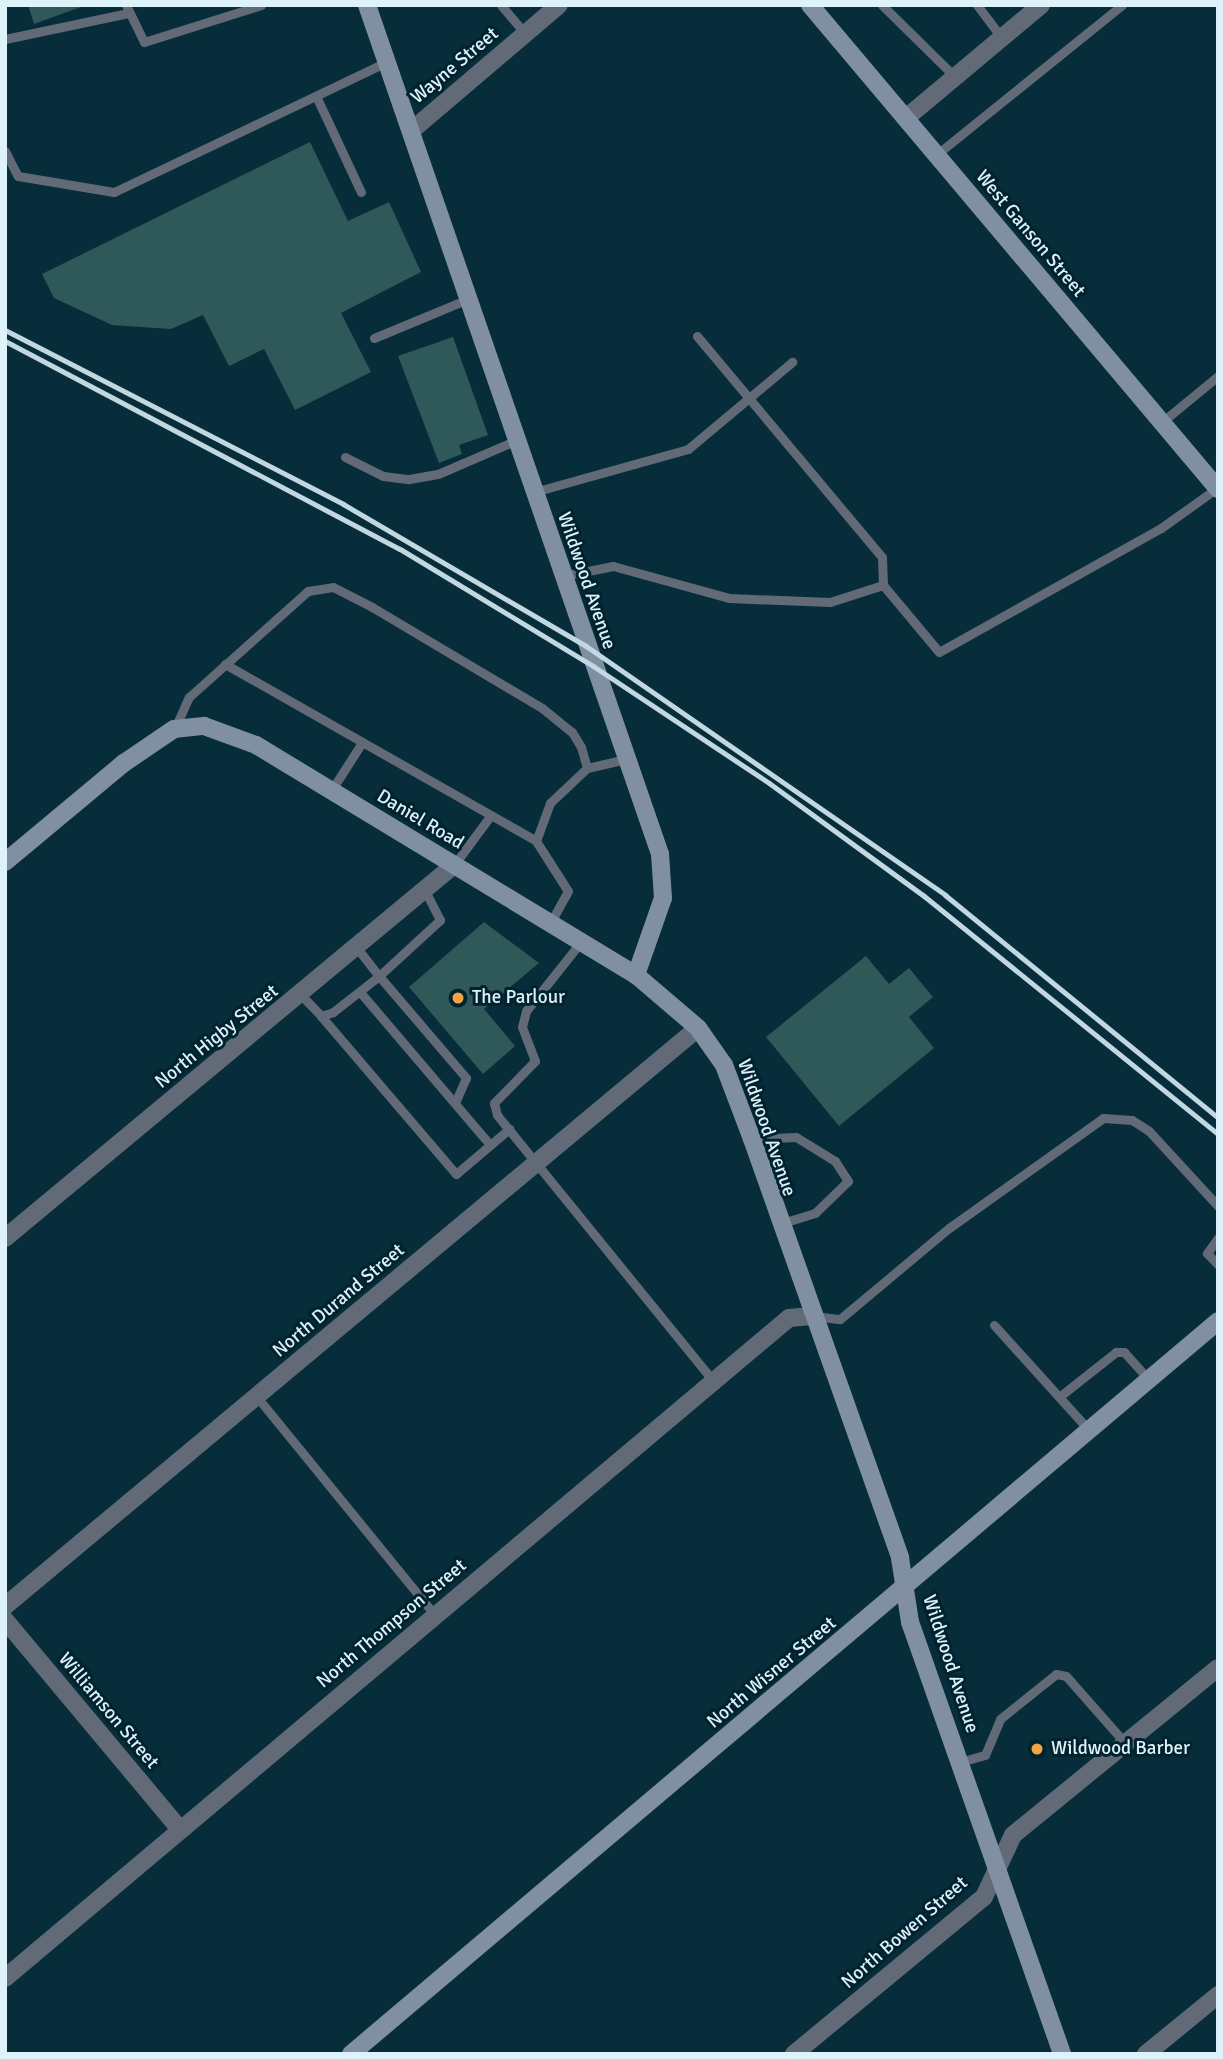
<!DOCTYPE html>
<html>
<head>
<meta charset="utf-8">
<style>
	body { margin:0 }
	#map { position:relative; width:1223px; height:2059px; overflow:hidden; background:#062d39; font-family:Signika,sans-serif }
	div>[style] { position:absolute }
	.building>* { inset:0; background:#2e5958 }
	.lane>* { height:9px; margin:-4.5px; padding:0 4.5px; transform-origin:4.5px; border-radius:4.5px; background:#616a76 }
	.street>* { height:18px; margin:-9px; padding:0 9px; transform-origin:9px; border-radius:9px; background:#616a76 }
	.secondary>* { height:18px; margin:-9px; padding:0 9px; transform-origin:9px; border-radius:9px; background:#818fa2 }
	.rail>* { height:5px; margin:-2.5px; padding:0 2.5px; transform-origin:2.5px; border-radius:2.5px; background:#c2d8e1 }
	.dots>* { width:19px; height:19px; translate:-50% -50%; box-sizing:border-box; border:4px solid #00232f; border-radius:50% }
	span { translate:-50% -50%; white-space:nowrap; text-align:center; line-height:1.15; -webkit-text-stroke:6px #00232f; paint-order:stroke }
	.street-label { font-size:19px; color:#def2fa }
	.poi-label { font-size:19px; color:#def2fa }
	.left { translate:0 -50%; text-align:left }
	.frame { position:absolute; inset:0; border:7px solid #def2fa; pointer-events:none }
</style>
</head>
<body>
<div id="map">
	<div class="building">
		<i style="clip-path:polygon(28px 5px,80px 5px,81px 7px,34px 24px)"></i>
		<i style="clip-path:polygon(310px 142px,348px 221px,389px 202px,421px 272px,341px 313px,371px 372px,295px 410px,264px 349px,229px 366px,203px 315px,171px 329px,112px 325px,54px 298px,42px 274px)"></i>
		<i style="clip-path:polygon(453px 337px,488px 435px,459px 445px,462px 454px,439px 463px,398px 356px)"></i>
		<i style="clip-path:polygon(484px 922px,539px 963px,484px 1009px,515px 1046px,483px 1074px,409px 987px)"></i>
		<i style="clip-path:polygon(866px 956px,889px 984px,909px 968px,933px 997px,909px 1017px,934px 1048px,839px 1126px,766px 1037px)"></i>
	</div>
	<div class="lane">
		<i style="left:126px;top:5px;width:41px;rotate:64.1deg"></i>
		<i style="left:144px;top:42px;width:123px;rotate:-17.5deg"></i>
		<i style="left:501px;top:5px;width:38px;rotate:50deg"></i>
		<i style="left:882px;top:5px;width:103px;rotate:44.6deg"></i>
		<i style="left:977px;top:5px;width:41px;rotate:52.9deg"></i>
		<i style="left:5px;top:39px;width:126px;rotate:-11.9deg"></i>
		<i style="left:316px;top:96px;width:106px;rotate:64.9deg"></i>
		<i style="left:5px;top:151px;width:28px;rotate:63deg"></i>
		<i style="left:18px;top:176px;width:97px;rotate:9.5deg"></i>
		<i style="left:114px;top:192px;width:301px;rotate:-25.5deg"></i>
		<i style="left:936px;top:155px;width:239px;rotate:-38.9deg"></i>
		<i style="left:697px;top:336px;width:288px;rotate:50.1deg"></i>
		<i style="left:882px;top:557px;width:28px;rotate:88deg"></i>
		<i style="left:883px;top:585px;width:87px;rotate:50.1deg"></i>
		<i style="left:939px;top:652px;width:254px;rotate:-29.2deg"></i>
		<i style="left:1161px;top:528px;width:69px;rotate:-35.5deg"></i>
		<i style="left:374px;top:338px;width:102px;rotate:-22.5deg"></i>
		<i style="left:1162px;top:422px;width:72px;rotate:-39.4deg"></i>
		<i style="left:345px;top:457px;width:42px;rotate:26.6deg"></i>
		<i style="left:383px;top:476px;width:26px;rotate:7deg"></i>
		<i style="left:409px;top:479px;width:29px;rotate:-10deg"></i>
		<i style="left:438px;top:474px;width:86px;rotate:-23.3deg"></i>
		<i style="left:534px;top:492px;width:160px;rotate:-15.6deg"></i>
		<i style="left:688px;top:449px;width:136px;rotate:-39.9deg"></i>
		<i style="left:563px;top:576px;width:51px;rotate:-11.3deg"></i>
		<i style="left:613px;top:566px;width:120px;rotate:15.4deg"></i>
		<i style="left:729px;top:598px;width:101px;rotate:2.3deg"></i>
		<i style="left:830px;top:602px;width:56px;rotate:-17.8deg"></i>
		<i style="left:225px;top:664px;width:358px;rotate:29.6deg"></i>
		<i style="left:175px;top:728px;width:34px;rotate:-66deg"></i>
		<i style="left:189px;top:697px;width:159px;rotate:-41.7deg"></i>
		<i style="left:308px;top:591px;width:25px;rotate:-9deg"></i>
		<i style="left:333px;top:587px;width:44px;rotate:27.1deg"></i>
		<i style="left:372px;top:607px;width:198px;rotate:30.7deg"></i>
		<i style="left:542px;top:708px;width:38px;rotate:39deg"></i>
		<i style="left:572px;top:732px;width:17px;rotate:59deg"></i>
		<i style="left:581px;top:747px;width:22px;rotate:74deg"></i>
		<i style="left:587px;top:768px;width:51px;rotate:136.6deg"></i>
		<i style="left:550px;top:803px;width:40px;rotate:110.2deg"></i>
		<i style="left:536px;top:841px;width:59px;rotate:57.4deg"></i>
		<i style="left:568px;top:891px;width:37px;rotate:119deg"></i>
		<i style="left:587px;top:768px;width:40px;rotate:-13deg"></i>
		<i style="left:331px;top:791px;width:56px;rotate:-57.4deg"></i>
		<i style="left:454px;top:865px;width:62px;rotate:-53.5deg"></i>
		<i style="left:580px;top:943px;width:87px;rotate:128.5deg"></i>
		<i style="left:526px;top:1011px;width:16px;rotate:104deg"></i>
		<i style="left:522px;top:1027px;width:36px;rotate:69deg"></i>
		<i style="left:535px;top:1061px;width:59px;rotate:134.3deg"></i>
		<i style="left:494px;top:1103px;width:12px;rotate:76deg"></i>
		<i style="left:497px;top:1115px;width:343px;rotate:50.9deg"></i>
		<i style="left:357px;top:948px;width:36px;rotate:52deg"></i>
		<i style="left:379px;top:976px;width:83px;rotate:-42.6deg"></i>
		<i style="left:440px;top:920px;width:34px;rotate:-117deg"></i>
		<i style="left:360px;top:992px;width:201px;rotate:49.6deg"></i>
		<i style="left:301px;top:995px;width:29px;rotate:46deg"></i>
		<i style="left:321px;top:1016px;width:13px;rotate:-18deg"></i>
		<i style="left:333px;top:1012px;width:58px;rotate:-38deg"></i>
		<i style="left:379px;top:976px;width:134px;rotate:49.5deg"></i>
		<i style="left:466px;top:1078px;width:27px;rotate:114deg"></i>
		<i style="left:321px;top:1016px;width:208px;rotate:49.5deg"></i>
		<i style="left:456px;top:1174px;width:70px;rotate:-40.3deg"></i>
		<i style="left:752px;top:1139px;width:44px;rotate:-2.6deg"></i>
		<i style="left:796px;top:1137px;width:46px;rotate:31.6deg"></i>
		<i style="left:835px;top:1161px;width:24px;rotate:57deg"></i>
		<i style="left:848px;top:1181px;width:46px;rotate:135.9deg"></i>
		<i style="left:815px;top:1213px;width:38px;rotate:163deg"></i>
		<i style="left:1218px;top:1238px;width:19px;rotate:126deg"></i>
		<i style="left:1207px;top:1253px;width:16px;rotate:47deg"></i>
		<i style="left:814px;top:1316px;width:26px;rotate:7deg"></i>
		<i style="left:840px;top:1319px;width:142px;rotate:-39.9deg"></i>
		<i style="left:949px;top:1228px;width:189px;rotate:-35.5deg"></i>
		<i style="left:1103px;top:1118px;width:29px;rotate:4deg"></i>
		<i style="left:1132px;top:1120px;width:20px;rotate:33deg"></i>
		<i style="left:1149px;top:1131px;width:102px;rotate:47.4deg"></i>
		<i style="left:994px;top:1325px;width:140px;rotate:47.9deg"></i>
		<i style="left:257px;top:1397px;width:281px;rotate:50.8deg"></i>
		<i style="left:1059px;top:1397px;width:73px;rotate:-38.3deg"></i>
		<i style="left:1116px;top:1352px;width:8px"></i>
		<i style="left:1124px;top:1352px;width:36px;rotate:48deg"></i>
		<i style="left:960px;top:1762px;width:26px;rotate:-16deg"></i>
		<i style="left:985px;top:1755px;width:39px;rotate:-67deg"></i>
		<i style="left:1000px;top:1719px;width:72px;rotate:-38.8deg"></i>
		<i style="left:1056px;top:1674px;width:10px;rotate:11deg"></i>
		<i style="left:1066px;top:1676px;width:91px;rotate:48.6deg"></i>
	</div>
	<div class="street">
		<i style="left:906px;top:118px;width:176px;rotate:-39.9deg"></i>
		<i style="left:411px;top:131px;width:194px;rotate:-40.4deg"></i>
		<i style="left:5px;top:1238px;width:584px;rotate:-39.72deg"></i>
		<i style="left:5px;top:1606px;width:902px;rotate:-39.83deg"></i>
		<i style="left:5px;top:1620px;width:271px;rotate:50.1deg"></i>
		<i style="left:5px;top:1978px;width:1025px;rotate:-40.09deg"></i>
		<i style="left:789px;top:1318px;width:23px;rotate:-5deg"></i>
		<i style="left:794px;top:2054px;width:246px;rotate:-39.6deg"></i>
		<i style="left:984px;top:1897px;width:68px;rotate:-64.9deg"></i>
		<i style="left:1013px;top:1835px;width:264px;rotate:-39.2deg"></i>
		<i style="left:1146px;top:2054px;width:93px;rotate:-39.3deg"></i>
	</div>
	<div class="secondary">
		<i style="left:367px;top:5px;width:898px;rotate:70.96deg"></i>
		<i style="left:660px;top:854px;width:44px;rotate:86.1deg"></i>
		<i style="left:663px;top:898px;width:82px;rotate:109.3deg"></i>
		<i style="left:810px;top:5px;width:633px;rotate:49.87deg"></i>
		<i style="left:5px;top:862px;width:155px;rotate:-39.8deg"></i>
		<i style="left:124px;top:763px;width:60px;rotate:-34.2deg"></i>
		<i style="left:174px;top:729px;width:30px;rotate:-6deg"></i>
		<i style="left:204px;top:726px;width:55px;rotate:20.1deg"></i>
		<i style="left:256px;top:745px;width:444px;rotate:31.2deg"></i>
		<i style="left:636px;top:975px;width:82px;rotate:40.5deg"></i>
		<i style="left:698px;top:1028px;width:45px;rotate:54.9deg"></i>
		<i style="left:724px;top:1065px;width:79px;rotate:69.3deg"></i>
		<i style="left:752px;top:1139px;width:444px;rotate:70.5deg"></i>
		<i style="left:900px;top:1558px;width:65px;rotate:81.1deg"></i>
		<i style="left:910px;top:1622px;width:458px;rotate:70.6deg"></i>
		<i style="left:351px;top:2054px;width:1135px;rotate:-40.21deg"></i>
	</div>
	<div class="rail">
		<i style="left:5px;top:330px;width:380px;rotate:27.2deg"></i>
		<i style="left:343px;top:504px;width:281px;rotate:30.3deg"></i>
		<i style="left:586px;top:646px;width:437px;rotate:34.7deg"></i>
		<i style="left:945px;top:895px;width:353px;rotate:39.2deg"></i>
		<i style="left:5px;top:341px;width:446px;rotate:27.8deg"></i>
		<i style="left:400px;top:549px;width:226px;rotate:31.2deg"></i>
		<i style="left:593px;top:666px;width:211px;rotate:33.6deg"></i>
		<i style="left:769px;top:783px;width:192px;rotate:36.1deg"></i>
		<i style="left:924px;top:896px;width:378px;rotate:39deg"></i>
	</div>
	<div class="dots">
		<i style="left:458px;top:998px;background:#f3a443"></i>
		<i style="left:1037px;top:1749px;background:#f3a443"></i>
	</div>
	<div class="street-label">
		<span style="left:455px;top:66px;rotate:-40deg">Wayne Street</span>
		<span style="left:1030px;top:234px;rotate:50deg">West Ganson Street</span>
		<span style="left:586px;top:581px;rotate:71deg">Wildwood Avenue</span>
		<span style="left:420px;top:820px;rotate:31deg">Daniel Road</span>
		<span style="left:217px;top:1037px;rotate:-39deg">North Higby Street</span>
		<span style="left:766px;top:1128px;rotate:71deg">Wildwood Avenue</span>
		<span style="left:339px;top:1301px;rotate:-40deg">North Durand Street</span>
		<span style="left:392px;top:1624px;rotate:-40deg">North Thompson Street</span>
		<span style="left:950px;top:1664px;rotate:72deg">Wildwood Avenue</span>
		<span style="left:772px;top:1673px;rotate:-40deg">North Wisner Street</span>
		<span style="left:108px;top:1711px;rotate:50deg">Williamson Street</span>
		<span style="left:905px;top:1933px;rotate:-41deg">North Bowen Street</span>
	</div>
	<div class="poi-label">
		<span class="left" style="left:472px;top:998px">The Parlour</span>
		<span class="left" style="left:1051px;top:1749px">Wildwood Barber</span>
	</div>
	<div class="frame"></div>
</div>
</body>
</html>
